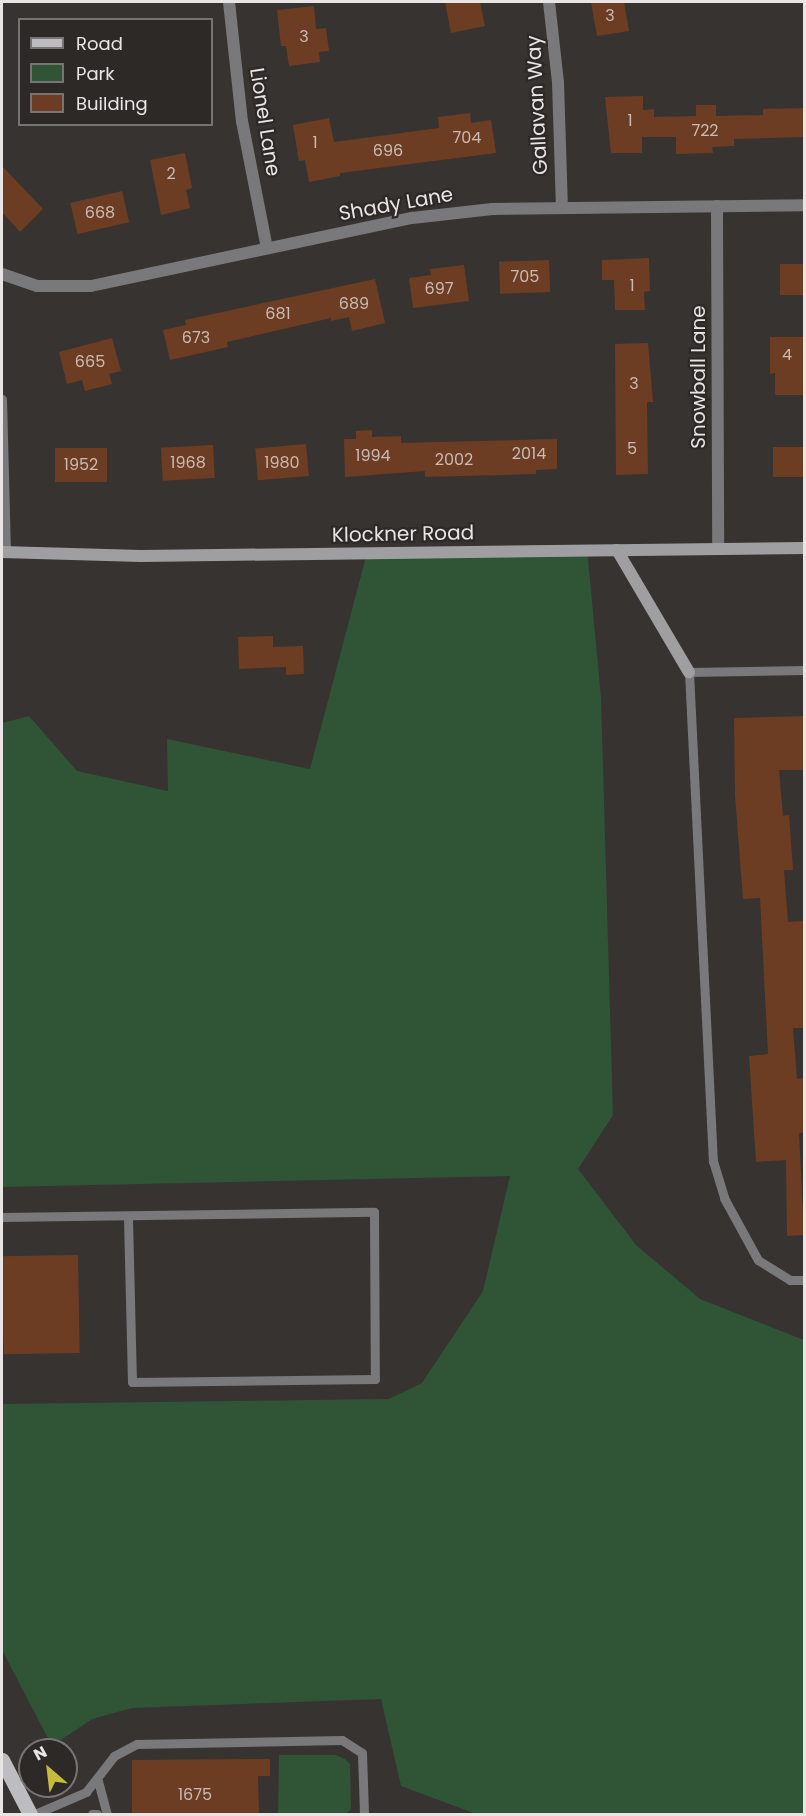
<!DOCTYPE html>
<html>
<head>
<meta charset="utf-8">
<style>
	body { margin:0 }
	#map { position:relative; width:806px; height:1816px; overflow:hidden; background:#373331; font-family:Poppins,sans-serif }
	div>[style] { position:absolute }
	.green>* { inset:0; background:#305436 }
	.building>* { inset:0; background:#6d3d23; transform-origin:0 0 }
	.lane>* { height:9px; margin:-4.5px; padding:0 4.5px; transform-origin:4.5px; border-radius:4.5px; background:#79787b }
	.street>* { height:12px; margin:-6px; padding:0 6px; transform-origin:6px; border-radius:6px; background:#79787b }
	.secondary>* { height:12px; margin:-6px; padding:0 6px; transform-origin:6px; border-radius:6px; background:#9f9fa2 }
	.primary>* { height:15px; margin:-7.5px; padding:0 7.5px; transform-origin:7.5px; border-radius:7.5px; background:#bdbcc1 }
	span { translate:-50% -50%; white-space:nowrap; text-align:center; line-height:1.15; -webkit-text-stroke:4.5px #2d2927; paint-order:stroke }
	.number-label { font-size:16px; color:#c9bbb4 }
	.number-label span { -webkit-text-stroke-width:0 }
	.street-label { font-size:20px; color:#e8e5e4 }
	.frame { position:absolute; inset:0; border:3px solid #e8e5e4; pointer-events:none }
	.legend { position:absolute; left:18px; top:18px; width:195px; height:108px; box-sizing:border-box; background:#2d2927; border:2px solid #787473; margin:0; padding:8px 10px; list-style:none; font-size:18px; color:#e8e5e4 }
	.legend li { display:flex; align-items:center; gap:12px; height:30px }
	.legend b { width:30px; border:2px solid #787473 }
	.north { position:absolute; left:18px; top:1738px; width:60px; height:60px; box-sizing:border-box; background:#2d2927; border:2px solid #787473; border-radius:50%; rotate:332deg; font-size:16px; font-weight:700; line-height:24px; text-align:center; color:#e8e5e4 }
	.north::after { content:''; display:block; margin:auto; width:21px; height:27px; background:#c7bb3c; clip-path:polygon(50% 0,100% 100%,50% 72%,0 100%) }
</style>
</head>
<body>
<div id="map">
	<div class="green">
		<i style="clip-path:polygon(587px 548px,601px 697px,613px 1115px,578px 1169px,636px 1245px,700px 1299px,804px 1340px,804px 1814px,476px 1814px,401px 1786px,381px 1699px,132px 1708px,92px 1719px,52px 1746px,2px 1650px,2px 1404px,389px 1399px,422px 1383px,483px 1291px,510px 1176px,2px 1187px,2px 723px,29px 716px,77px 771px,168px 791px,167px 739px,310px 769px,368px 549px)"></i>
		<i style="clip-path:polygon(279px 1755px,336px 1755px,345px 1759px,350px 1764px,351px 1809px,346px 1814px,278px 1814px)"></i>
	</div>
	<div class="building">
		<i style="clip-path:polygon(445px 2px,480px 2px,485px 26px,451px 33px)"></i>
		<i style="clip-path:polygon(591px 2px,624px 2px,629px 31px,597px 36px)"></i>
		<i style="clip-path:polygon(314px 6px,316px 29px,326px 28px,329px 51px,319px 52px,320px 62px,289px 66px,286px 46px,281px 46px,277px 10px)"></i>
		<i style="clip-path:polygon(643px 96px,643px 110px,654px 109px,654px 117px,696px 116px,696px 105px,716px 105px,716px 116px,763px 115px,763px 109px,804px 108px,804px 137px,734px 139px,734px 146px,712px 147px,713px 153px,676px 154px,676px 137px,642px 137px,642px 153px,611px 153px,605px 97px)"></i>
		<i style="clip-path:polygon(470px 113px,471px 123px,491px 120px,496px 153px,340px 173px,340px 176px,309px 182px,305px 160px,299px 161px,293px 125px,329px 118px,334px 142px,439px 128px,438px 117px)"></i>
		<i style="clip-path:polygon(185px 153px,192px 188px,186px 190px,190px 208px,161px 215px,150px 160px)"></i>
		<i style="clip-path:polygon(2px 166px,43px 209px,20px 232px,2px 212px)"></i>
		<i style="left:122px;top:191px;width:32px;height:53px;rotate:77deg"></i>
		<i style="clip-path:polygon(649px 258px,650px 291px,644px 292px,645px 310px,615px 310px,614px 280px,602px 280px,602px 260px)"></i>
		<i style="left:549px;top:260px;width:32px;height:50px;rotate:88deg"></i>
		<i style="left:804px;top:264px;width:31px;height:24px;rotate:90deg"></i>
		<i style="clip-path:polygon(464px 265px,469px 301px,413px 308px,409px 278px,431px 275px,430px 269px)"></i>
		<i style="clip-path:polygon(375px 279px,385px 323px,352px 331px,349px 317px,331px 321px,331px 318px,227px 342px,228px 347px,170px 360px,163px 330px,186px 325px,185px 320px)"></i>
		<i style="clip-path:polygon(770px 337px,804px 337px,804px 395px,775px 395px,775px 373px,770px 374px)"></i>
		<i style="clip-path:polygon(112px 338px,121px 371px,109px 374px,112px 384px,85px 391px,82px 380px,67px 384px,59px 352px)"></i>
		<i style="clip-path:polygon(648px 343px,653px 402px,647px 402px,648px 474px,616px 475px,615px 344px)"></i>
		<i style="clip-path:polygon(372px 430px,372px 437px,401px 436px,401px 443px,557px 439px,557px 469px,536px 470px,536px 474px,425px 477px,425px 471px,345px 477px,344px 439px,356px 439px,356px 431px)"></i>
		<i style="left:306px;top:444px;width:32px;height:51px;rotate:85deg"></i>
		<i style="left:213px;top:445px;width:33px;height:52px;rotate:87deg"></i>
		<i style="left:804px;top:447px;width:30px;height:31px;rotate:90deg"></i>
		<i style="left:107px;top:448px;width:34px;height:52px;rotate:90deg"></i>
		<i style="clip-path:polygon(273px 636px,273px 647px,303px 646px,304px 674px,286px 675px,286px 667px,239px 669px,238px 637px)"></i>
		<i style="clip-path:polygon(804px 716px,804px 770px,779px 770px,783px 816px,789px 815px,793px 870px,784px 870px,788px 922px,804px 921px,804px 1028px,793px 1028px,797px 1079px,804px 1078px,804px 1132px,799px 1133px,804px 1235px,787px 1236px,786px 1160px,756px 1162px,749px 1056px,768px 1054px,760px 898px,743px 899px,735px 795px,734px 718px)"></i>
		<i style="left:78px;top:1255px;width:98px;height:76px;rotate:89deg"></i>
		<i style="clip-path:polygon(270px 1759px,270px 1776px,258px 1776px,259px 1815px,132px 1815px,132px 1760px)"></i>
	</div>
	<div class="lane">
		<i style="left:2px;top:399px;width:153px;rotate:88.5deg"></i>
		<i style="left:804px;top:670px;width:115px;rotate:179deg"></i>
		<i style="left:689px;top:672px;width:490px;rotate:87.2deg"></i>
		<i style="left:713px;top:1161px;width:39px;rotate:73deg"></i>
		<i style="left:724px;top:1198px;width:71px;rotate:61.3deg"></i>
		<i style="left:758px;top:1260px;width:38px;rotate:32deg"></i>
		<i style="left:790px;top:1280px;width:14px"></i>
		<i style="left:2px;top:1217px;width:372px;rotate:-0.8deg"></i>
		<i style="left:374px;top:1212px;width:167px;rotate:89.7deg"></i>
		<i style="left:375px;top:1379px;width:243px;rotate:179.3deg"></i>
		<i style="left:132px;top:1382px;width:166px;rotate:-91.4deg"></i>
		<i style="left:98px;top:1781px;width:34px;rotate:75deg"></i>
		<i style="left:35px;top:1814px;width:56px;rotate:-23.3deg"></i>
		<i style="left:86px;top:1792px;width:46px;rotate:-52.1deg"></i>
		<i style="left:114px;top:1756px;width:26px;rotate:-28deg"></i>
		<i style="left:137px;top:1744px;width:205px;rotate:-1.1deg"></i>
		<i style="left:342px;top:1740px;width:24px;rotate:33deg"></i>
		<i style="left:362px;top:1753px;width:61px;rotate:88.1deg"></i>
		<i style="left:92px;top:1814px;width:5px"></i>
	</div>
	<div class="street">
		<i style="left:229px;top:2px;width:120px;rotate:83.8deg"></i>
		<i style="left:242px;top:121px;width:129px;rotate:78.9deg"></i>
		<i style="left:549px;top:2px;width:81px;rotate:83.6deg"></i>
		<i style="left:558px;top:82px;width:125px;rotate:88.2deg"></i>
		<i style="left:717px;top:206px;width:343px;rotate:89.8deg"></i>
		<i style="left:2px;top:274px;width:37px;rotate:19deg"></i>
		<i style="left:37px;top:286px;width:54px"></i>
		<i style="left:91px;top:286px;width:328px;rotate:-12deg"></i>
		<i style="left:412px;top:218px;width:81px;rotate:-6.4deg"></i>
		<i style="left:492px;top:209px;width:312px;rotate:-0.7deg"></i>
	</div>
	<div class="secondary">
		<i style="left:617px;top:550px;width:142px;rotate:59.5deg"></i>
		<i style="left:2px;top:552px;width:139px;rotate:1.6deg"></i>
		<i style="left:141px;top:556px;width:663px;rotate:-0.69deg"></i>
	</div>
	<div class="primary">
		<i style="left:2px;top:1760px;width:61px;rotate:62.6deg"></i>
	</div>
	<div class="number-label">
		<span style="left:610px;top:16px">3</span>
		<span style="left:304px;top:37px">3</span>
		<span style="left:630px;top:121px">1</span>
		<span style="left:705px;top:131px">722</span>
		<span style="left:467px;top:138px">704</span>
		<span style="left:315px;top:143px">1</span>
		<span style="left:388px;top:151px">696</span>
		<span style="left:171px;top:174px">2</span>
		<span style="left:100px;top:213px">668</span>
		<span style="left:525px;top:277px">705</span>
		<span style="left:632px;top:286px">1</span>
		<span style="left:439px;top:289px">697</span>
		<span style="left:354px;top:304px">689</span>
		<span style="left:278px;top:314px">681</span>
		<span style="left:196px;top:338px">673</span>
		<span style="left:787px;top:355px">4</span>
		<span style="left:90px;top:362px">665</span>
		<span style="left:634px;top:384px">3</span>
		<span style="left:632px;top:449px">5</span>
		<span style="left:529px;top:454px">2014</span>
		<span style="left:373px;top:456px">1994</span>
		<span style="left:454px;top:460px">2002</span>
		<span style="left:188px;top:463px">1968</span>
		<span style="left:282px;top:463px">1980</span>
		<span style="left:81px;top:465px">1952</span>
		<span style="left:195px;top:1795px">1675</span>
	</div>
	<div class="street-label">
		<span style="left:537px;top:105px;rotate:-93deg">Gallavan Way</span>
		<span style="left:265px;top:122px;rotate:81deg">Lionel Lane</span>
		<span style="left:396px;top:204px;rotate:-10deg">Shady Lane</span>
		<span style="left:698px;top:377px;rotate:-90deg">Snowball Lane</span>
		<span style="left:403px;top:534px;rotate:-1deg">Klockner Road</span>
	</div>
	<div class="frame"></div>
	<ul class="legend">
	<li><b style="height:8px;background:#bdbcc1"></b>Road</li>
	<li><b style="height:16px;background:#305436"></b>Park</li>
	<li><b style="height:16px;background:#6d3d23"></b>Building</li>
	</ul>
	<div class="north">N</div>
</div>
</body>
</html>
